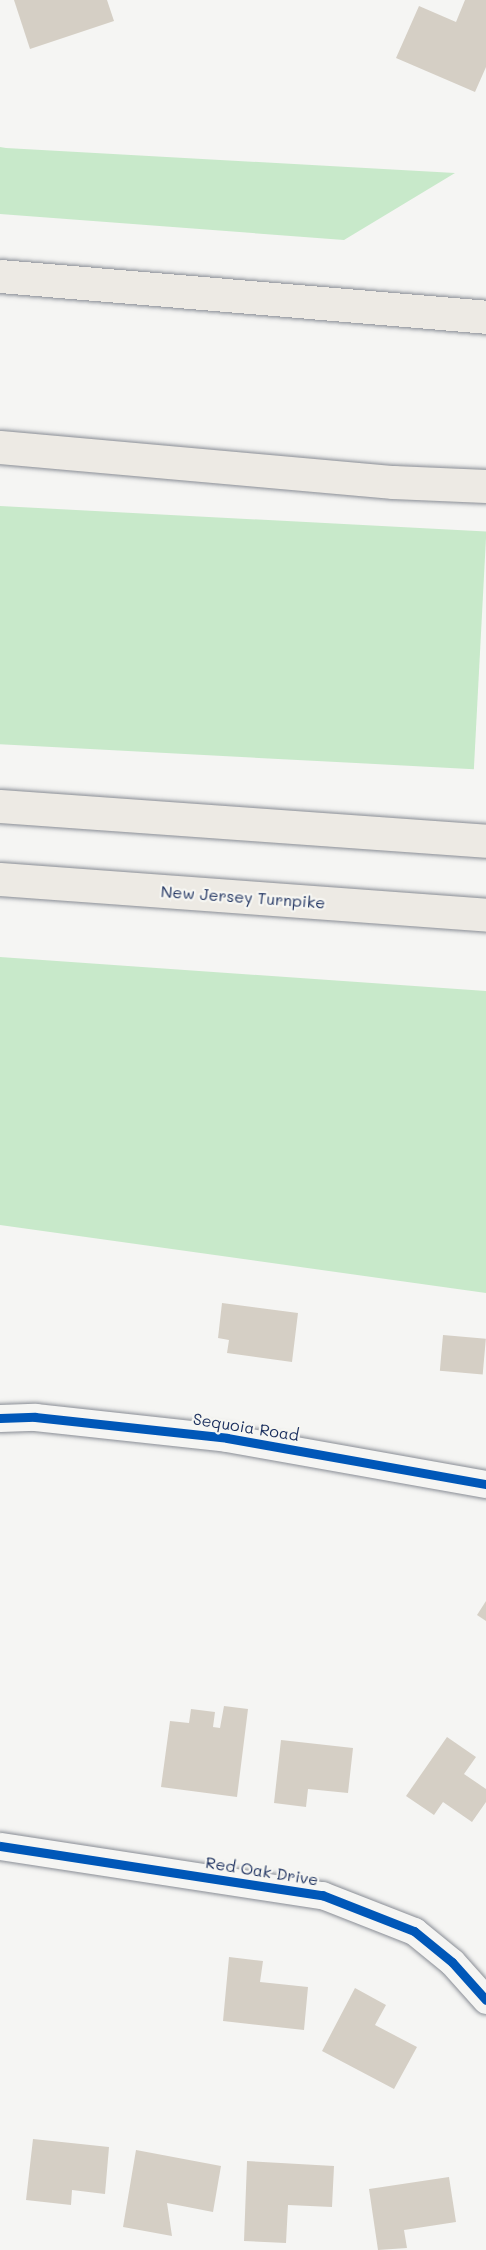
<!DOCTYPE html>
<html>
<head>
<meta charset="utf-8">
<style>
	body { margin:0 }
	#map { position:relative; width:486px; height:2250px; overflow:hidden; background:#f5f5f3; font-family:Mali,sans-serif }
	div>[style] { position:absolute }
	.green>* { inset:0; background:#c8e9ca; transform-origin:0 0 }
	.building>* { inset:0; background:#d5cfc5; transform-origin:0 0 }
	.roads { filter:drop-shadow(0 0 2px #898d95) drop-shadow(0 0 2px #898d95) }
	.street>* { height:27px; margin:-13.5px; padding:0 13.5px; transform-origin:13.5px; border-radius:13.5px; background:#f5f5f3 }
	.highway>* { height:33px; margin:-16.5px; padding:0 16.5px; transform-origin:16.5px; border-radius:16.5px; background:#edeae4 }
	.cycleway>* { height:9px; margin:-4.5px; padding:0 4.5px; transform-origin:4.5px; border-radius:4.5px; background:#0057b8 }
	span { translate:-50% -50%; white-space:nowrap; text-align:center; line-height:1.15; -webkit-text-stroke:4.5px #f6f6f2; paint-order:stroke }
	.street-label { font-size:16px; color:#1b2f5e }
</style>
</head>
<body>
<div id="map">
	<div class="green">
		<i style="clip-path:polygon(0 147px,6px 148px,455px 173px,344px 240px,0 214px)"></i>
		<i style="left:0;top:506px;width:487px;height:238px;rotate:3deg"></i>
		<i style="clip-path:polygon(0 957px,486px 991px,486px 1293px,0 1225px)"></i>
	</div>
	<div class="building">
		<i style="clip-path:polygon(14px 0,107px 0,114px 21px,30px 49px)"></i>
		<i style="clip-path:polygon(465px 0,486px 0,486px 67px,475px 92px,396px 58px,419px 6px,456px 22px)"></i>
		<i style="clip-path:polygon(222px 1303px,298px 1313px,292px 1362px,227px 1353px,229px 1340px,218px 1338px)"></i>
		<i style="left:443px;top:1335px;width:43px;height:36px;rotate:5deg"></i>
		<i style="clip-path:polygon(486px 1601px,486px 1621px,477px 1615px)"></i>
		<i style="clip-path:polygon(224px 1706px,248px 1709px,237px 1797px,161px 1787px,170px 1721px,189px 1723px,191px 1709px,215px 1712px,213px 1727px,220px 1728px)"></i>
		<i style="clip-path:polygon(447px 1737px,476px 1757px,464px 1774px,486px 1789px,486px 1802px,472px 1822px,443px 1802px,434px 1815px,406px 1796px)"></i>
		<i style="clip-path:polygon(281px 1740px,353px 1748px,348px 1793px,308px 1789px,306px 1807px,274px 1803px)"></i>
		<i style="clip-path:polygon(229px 1957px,263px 1961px,260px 1982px,308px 1987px,304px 2030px,223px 2021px)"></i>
		<i style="clip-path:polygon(355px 1988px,386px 2005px,375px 2025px,417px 2047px,394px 2089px,322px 2051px)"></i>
		<i style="clip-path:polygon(33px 2139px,109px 2147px,105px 2194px,72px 2190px,71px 2205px,26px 2200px)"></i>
		<i style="clip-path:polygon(136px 2150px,221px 2166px,213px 2212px,167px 2203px,172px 2236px,123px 2227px)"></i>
		<i style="clip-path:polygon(247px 2161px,334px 2166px,332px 2207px,288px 2205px,286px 2243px,244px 2241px)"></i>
		<i style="clip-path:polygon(449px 2177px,456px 2222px,404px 2230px,407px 2248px,378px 2250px,369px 2189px)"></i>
	</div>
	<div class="roads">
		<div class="street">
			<i style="left:0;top:1418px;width:35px;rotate:-2deg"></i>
			<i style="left:35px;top:1417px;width:193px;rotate:6.2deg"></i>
			<i style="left:227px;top:1438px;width:263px;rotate:10.1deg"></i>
			<i style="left:0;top:1846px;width:326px;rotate:8.7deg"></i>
			<i style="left:322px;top:1895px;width:99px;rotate:21.4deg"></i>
			<i style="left:414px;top:1931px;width:49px;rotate:39.2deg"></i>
			<i style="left:452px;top:1962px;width:51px;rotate:48.2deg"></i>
		</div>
		<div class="highway">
			<i style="left:0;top:276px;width:488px;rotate:4.8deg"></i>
			<i style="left:0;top:447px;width:395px;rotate:5.1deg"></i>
			<i style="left:393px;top:482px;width:93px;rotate:2.5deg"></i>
			<i style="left:0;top:806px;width:487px;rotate:4.1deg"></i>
			<i style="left:0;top:879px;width:487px;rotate:4.2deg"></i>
		</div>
	</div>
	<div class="cycleway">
		<i style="left:0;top:1418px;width:35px;rotate:-2deg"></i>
		<i style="left:35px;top:1417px;width:193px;rotate:6.2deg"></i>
		<i style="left:227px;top:1438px;width:263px;rotate:10.1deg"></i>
		<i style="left:0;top:1846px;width:326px;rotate:8.7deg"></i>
		<i style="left:322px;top:1895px;width:99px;rotate:21.4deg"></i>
		<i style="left:414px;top:1931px;width:49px;rotate:39.2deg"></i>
		<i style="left:452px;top:1962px;width:51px;rotate:48.2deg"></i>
	</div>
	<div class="street-label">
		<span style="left:243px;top:897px;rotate:4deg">New Jersey Turnpike</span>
		<span style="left:246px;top:1427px;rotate:9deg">Sequoia Road</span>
		<span style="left:262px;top:1871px;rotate:9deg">Red Oak Drive</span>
	</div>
</div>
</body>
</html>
